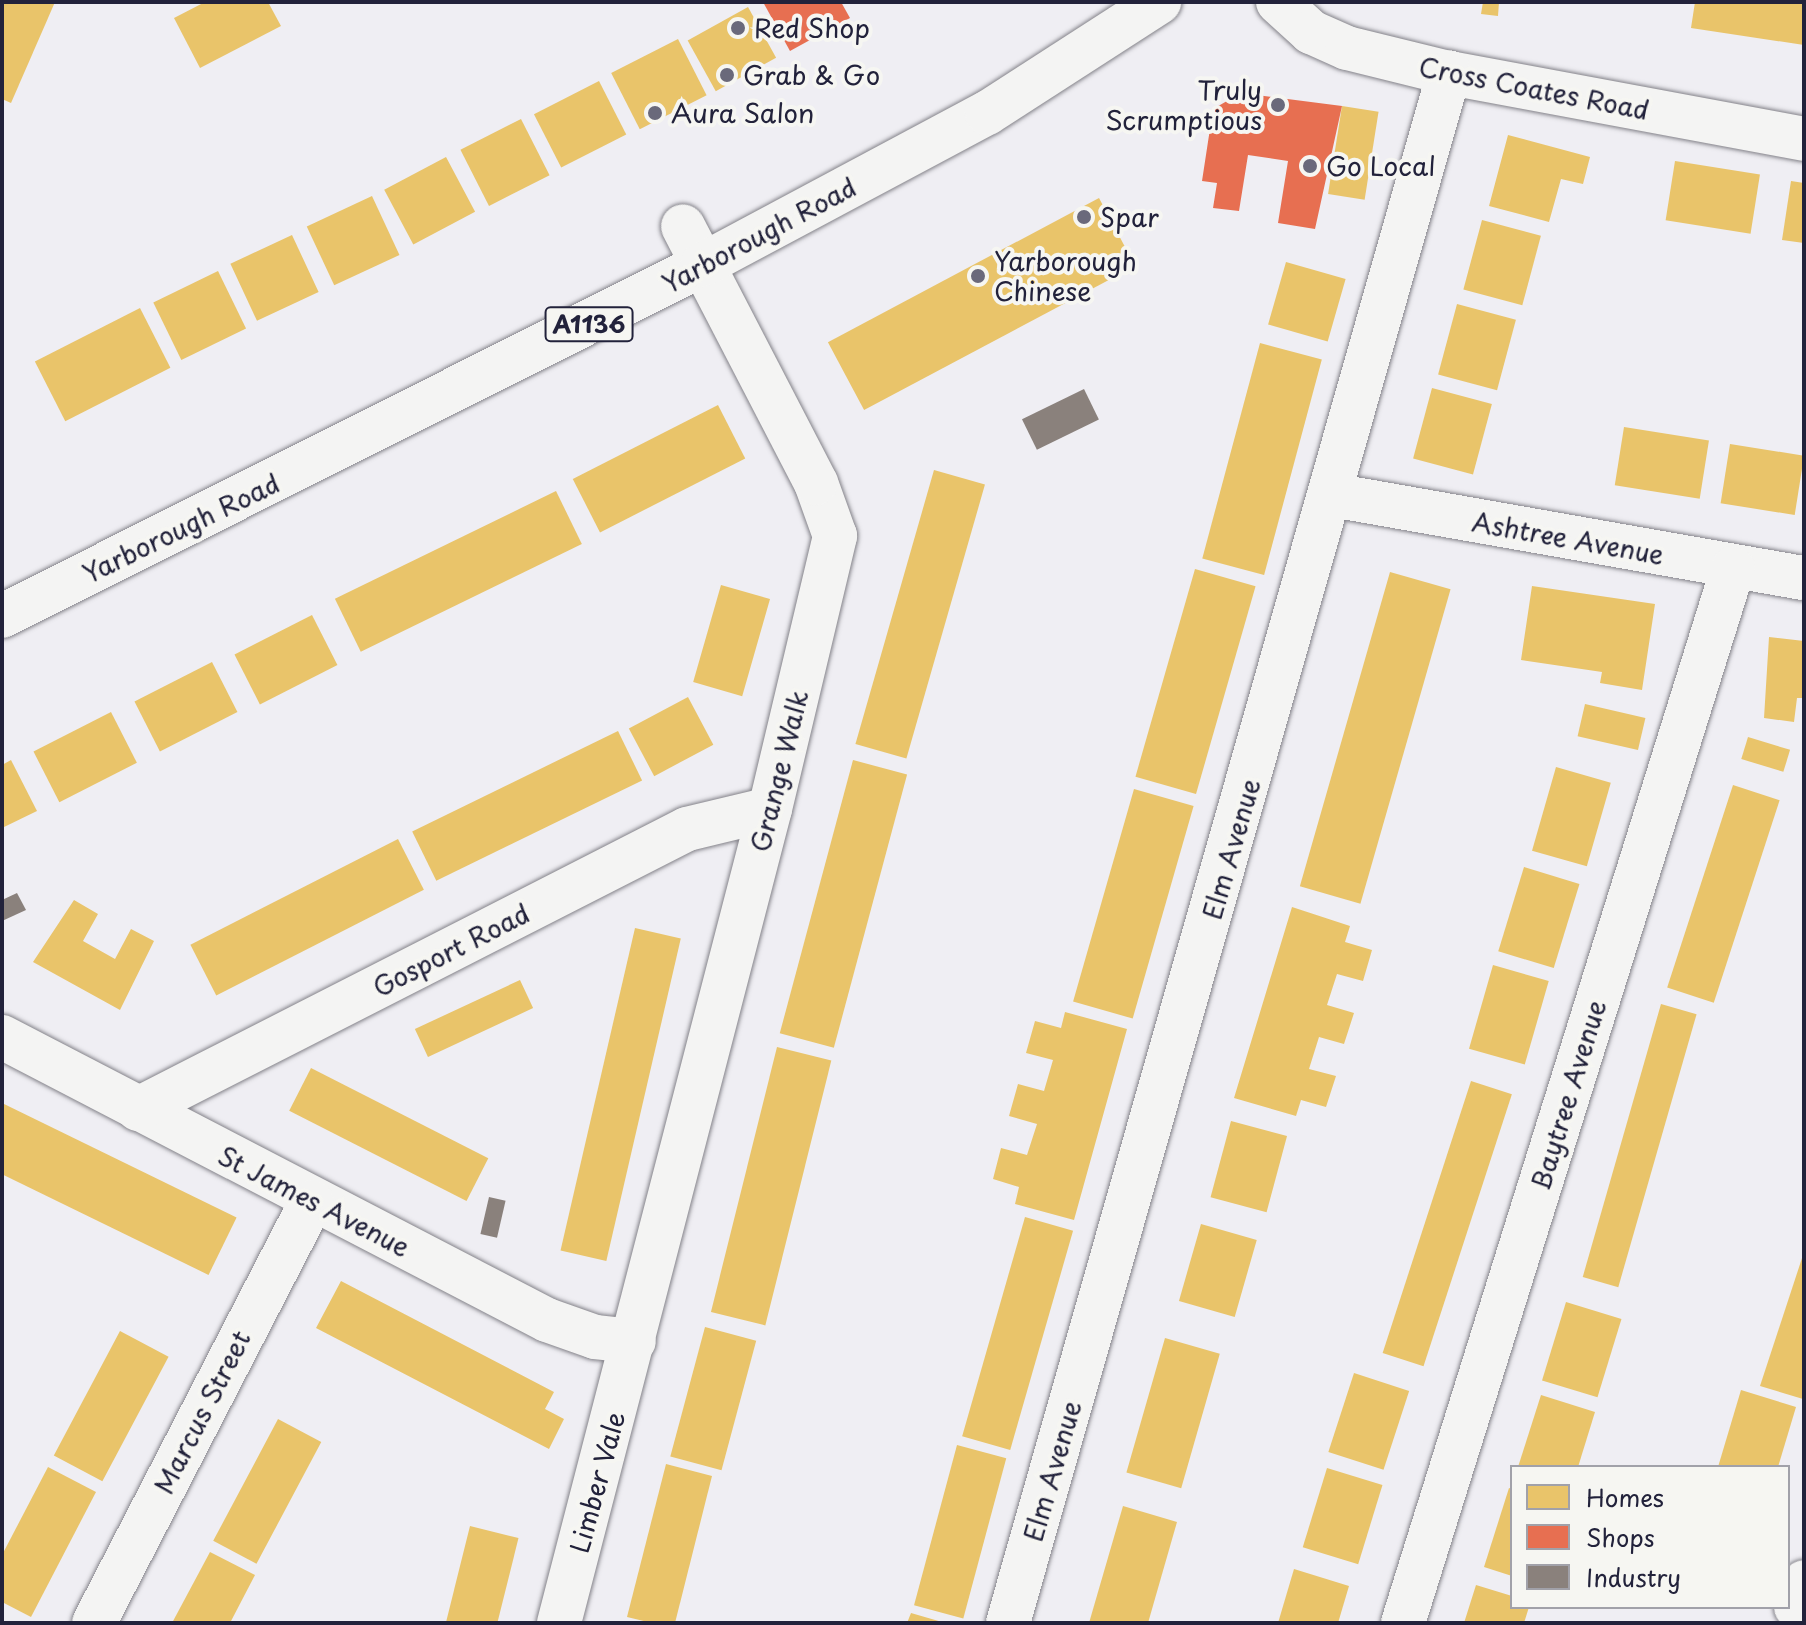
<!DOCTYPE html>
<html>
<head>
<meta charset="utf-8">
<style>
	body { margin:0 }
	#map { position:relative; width:1806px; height:1625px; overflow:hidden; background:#efeef3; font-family:"Playpen Sans",sans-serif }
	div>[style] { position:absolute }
	.homes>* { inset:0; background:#e9c46a; transform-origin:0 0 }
	.shops>* { inset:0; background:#e76f51 }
	.industry>* { inset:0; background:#8a817c; transform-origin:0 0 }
	.roads { filter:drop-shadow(0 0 2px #838289) drop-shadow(0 0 2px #838289) }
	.minor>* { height:44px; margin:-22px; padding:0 22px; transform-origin:22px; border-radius:22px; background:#f4f4f3 }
	.major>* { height:44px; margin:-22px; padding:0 22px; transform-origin:22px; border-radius:22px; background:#f4f4f3 }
	.dots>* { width:22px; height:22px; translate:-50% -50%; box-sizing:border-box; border:4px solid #f6f6f2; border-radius:50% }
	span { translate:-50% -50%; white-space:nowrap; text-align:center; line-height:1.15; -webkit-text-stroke:8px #f6f6f2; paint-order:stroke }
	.shield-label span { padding:2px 6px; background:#f6f6f2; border:2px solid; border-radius:6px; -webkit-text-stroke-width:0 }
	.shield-label { font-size:24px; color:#22223b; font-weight:700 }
	.poi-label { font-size:26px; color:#22223b }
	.left { translate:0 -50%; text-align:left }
	.right { translate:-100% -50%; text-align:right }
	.street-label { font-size:26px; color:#22223b }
	.frame { position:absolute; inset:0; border:4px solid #22223b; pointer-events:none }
	.legend { position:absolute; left:1510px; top:1465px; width:280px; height:144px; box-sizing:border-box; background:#f6f6f2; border:2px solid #a1a1a9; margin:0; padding:10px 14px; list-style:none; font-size:24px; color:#22223b }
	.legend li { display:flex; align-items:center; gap:16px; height:40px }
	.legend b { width:40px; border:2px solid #a1a1a9 }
</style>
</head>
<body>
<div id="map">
	<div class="homes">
		<i style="clip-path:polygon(2px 2px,55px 2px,11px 103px,2px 99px)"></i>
		<i style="clip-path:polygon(205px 2px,268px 2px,281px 26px,200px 68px,174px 18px)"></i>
		<i style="clip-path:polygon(1483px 2px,1499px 2px,1498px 16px,1481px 14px)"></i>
		<i style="clip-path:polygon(1695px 2px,1804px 2px,1804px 45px,1691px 28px)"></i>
		<i style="left:748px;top:7px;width:58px;height:69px;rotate:61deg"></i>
		<i style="left:678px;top:39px;width:63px;height:75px;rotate:63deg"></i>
		<i style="left:599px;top:81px;width:60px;height:73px;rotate:63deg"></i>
		<i style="left:1342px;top:106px;width:37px;height:89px;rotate:9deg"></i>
		<i style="left:521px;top:119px;width:63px;height:68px;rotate:63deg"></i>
		<i style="clip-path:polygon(1508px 135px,1590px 157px,1583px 184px,1561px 179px,1549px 222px,1489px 206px)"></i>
		<i style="left:446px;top:157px;width:62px;height:70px;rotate:62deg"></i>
		<i style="left:1675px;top:161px;width:86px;height:60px;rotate:9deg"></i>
		<i style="clip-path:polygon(1791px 181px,1804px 183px,1804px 243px,1782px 240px)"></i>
		<i style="left:372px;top:196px;width:65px;height:72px;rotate:65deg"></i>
		<i style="left:1099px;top:198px;width:77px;height:307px;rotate:62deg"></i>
		<i style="left:1482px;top:220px;width:61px;height:72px;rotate:15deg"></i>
		<i style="left:292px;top:235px;width:63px;height:68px;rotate:65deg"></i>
		<i style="left:1286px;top:262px;width:62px;height:65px;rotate:16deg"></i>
		<i style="left:218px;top:271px;width:64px;height:72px;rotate:64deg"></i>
		<i style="left:1457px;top:304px;width:61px;height:73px;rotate:15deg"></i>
		<i style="left:140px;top:308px;width:67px;height:118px;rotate:63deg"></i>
		<i style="left:1260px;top:343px;width:64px;height:223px;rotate:15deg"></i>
		<i style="left:1432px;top:388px;width:62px;height:73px;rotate:15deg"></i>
		<i style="left:718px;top:405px;width:60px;height:163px;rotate:63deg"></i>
		<i style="left:1624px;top:427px;width:86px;height:59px;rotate:9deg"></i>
		<i style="left:1730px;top:444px;width:75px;height:60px;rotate:9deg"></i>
		<i style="left:934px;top:470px;width:53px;height:285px;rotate:16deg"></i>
		<i style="left:556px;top:491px;width:59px;height:246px;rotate:64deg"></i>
		<i style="left:1195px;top:569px;width:63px;height:216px;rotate:16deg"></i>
		<i style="left:1390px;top:572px;width:63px;height:327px;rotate:16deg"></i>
		<i style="left:721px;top:585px;width:51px;height:101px;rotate:16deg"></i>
		<i style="clip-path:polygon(1532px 586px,1655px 604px,1642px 690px,1600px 683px,1602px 672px,1521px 660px)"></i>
		<i style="left:312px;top:615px;width:56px;height:87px;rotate:63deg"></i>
		<i style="clip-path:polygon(1769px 637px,1804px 641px,1804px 698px,1797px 698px,1794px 722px,1764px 718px)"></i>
		<i style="left:212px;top:662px;width:56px;height:87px;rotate:63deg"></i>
		<i style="left:688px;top:697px;width:54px;height:67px;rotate:62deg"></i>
		<i style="left:1585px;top:704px;width:62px;height:33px;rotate:13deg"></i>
		<i style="left:111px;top:712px;width:57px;height:87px;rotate:63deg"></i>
		<i style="left:618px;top:731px;width:55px;height:229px;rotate:64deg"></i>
		<i style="left:1748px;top:737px;width:44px;height:23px;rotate:17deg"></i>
		<i style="clip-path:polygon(11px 760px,37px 811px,2px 828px,2px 765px)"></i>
		<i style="left:853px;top:760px;width:56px;height:283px;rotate:15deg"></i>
		<i style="left:1556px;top:767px;width:57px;height:87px;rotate:16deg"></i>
		<i style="left:1733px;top:785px;width:49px;height:213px;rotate:18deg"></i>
		<i style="left:1134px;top:789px;width:62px;height:221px;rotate:16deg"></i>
		<i style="left:398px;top:839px;width:57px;height:233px;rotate:63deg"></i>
		<i style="left:1524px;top:867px;width:58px;height:88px;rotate:17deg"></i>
		<i style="clip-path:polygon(74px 900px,98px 914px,83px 941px,115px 959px,131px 929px,154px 941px,120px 1010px,33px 962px)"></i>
		<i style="clip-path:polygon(1292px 907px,1350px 926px,1345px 942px,1372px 950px,1363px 981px,1337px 974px,1327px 1005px,1354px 1013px,1344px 1044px,1319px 1037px,1309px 1069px,1336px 1076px,1326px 1107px,1301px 1100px,1296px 1116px,1234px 1098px)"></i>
		<i style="left:635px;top:928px;width:47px;height:331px;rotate:13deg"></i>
		<i style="left:1493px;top:965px;width:58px;height:87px;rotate:16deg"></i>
		<i style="left:520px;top:980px;width:31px;height:116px;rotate:65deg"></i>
		<i style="left:1661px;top:1004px;width:37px;height:284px;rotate:16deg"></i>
		<i style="clip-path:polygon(1065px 1012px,1127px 1029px,1074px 1220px,1015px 1204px,1019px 1187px,993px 1179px,1001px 1148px,1027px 1155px,1037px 1124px,1009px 1116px,1018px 1084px,1044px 1091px,1053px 1060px,1026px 1053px,1035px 1021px,1061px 1028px)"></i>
		<i style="left:777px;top:1047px;width:56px;height:273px;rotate:14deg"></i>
		<i style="left:311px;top:1068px;width:199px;height:48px;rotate:27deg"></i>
		<i style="left:1471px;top:1081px;width:43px;height:286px;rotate:18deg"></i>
		<i style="left:2px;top:1103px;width:261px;height:64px;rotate:26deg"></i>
		<i style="left:1231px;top:1121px;width:58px;height:79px;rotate:15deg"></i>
		<i style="left:1025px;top:1217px;width:50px;height:228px;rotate:16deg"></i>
		<i style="left:1201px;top:1224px;width:58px;height:80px;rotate:16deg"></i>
		<i style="clip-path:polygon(1804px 1252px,1804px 1397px,1803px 1399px,1760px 1386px)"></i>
		<i style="clip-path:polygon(341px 1281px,554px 1392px,545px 1409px,564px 1419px,549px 1449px,316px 1328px)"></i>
		<i style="left:1566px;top:1302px;width:58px;height:82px;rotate:17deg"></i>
		<i style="left:705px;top:1327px;width:53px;height:134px;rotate:15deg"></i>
		<i style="left:120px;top:1331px;width:55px;height:141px;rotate:28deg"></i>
		<i style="left:1165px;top:1338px;width:57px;height:140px;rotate:16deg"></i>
		<i style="left:1354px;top:1373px;width:58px;height:83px;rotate:18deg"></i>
		<i style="clip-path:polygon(1741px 1390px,1796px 1407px,1778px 1467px,1718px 1467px)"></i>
		<i style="clip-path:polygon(1541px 1395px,1595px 1412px,1578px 1467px,1518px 1467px)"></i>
		<i style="left:278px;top:1419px;width:49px;height:138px;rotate:28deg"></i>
		<i style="left:957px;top:1445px;width:51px;height:166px;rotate:15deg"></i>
		<i style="clip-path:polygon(666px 1464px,712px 1476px,675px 1623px,652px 1623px,627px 1617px)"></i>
		<i style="clip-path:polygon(48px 1467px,96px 1492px,31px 1617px,2px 1602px,2px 1555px)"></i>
		<i style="left:1327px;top:1468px;width:58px;height:83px;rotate:17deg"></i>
		<i style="clip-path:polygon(1509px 1488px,1512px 1489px,1512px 1576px,1484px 1567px)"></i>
		<i style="clip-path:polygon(1123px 1506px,1177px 1522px,1148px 1623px,1089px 1623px)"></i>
		<i style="left:470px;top:1526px;width:50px;height:100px;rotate:14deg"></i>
		<i style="clip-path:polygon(210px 1552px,255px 1575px,230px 1623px,172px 1623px)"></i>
		<i style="clip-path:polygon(1294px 1569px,1349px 1586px,1338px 1623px,1278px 1623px)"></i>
		<i style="clip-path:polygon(1476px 1585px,1512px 1596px,1512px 1607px,1529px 1607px,1524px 1623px,1464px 1623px)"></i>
		<i style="clip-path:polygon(911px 1613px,942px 1622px,942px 1623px,907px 1623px)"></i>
	</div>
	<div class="shops">
		<i style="clip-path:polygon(763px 2px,841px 2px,850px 18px,790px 51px)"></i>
		<i style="clip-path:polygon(1241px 93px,1342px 106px,1315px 229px,1278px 223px,1288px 161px,1248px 155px,1239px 211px,1213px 208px,1217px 183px,1202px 181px,1213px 109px)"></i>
	</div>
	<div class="industry">
		<i style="left:1084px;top:389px;width:34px;height:69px;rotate:64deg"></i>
		<i style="clip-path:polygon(17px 893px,26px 910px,2px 921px,2px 900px)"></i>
		<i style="left:489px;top:1197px;width:17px;height:38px;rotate:13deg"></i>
	</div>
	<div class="roads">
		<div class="minor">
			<i style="left:1278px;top:2px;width:45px;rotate:42.3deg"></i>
			<i style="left:1311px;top:32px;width:39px;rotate:24deg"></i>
			<i style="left:1347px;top:48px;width:105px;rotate:13.8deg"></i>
			<i style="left:1449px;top:73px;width:361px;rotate:10.5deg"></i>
			<i style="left:1332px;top:495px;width:479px;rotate:10deg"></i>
			<i style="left:2px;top:1037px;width:614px;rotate:27.44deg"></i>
			<i style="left:547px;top:1320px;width:51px;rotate:19.5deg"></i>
			<i style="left:595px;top:1337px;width:39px;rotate:6deg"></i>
			<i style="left:138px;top:1109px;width:616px;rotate:-27.02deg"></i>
			<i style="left:687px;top:829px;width:85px;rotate:-13.5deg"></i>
			<i style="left:1796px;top:1607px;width:26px;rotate:-72deg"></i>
			<i style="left:94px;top:1623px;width:474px;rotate:-62.7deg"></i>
			<i style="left:559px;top:1623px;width:841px;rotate:-75.47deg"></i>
			<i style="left:770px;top:809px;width:281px;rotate:-76.6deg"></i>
			<i style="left:835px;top:536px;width:56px;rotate:-109.7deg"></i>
			<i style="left:816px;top:483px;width:289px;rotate:-117.4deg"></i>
			<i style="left:1008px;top:1623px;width:1612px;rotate:-74.12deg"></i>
			<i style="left:1403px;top:1623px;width:1105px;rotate:-72.63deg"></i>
		</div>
		<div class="major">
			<i style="left:2px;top:616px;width:783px;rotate:-26.63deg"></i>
			<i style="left:702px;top:265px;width:323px;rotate:-28.1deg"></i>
			<i style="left:987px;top:113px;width:205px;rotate:-32.8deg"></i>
		</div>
	</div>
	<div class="dots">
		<i style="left:738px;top:28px;background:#6a697b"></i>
		<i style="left:727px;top:75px;background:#6a697b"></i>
		<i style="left:1278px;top:105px;background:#6a697b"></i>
		<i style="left:655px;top:113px;background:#6a697b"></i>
		<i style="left:1310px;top:166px;background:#6a697b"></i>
		<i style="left:1084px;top:217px;background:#6a697b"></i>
		<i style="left:978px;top:276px;background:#6a697b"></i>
	</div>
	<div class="shield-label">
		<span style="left:589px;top:324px">A1136</span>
	</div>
	<div class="poi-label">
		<span class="left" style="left:754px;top:28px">Red Shop</span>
		<span class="left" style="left:743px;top:75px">Grab &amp; Go</span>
		<span class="right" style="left:1262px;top:105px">Truly<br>Scrumptious</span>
		<span class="left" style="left:671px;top:113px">Aura Salon</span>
		<span class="left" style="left:1326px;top:166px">Go Local</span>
		<span class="left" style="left:1100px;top:217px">Spar</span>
		<span class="left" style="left:994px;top:276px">Yarborough<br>Chinese</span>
	</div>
	<div class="street-label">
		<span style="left:1534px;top:88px;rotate:11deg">Cross Coates Road</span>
		<span style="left:759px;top:235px;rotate:-28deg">Yarborough Road</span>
		<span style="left:181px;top:528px;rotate:-26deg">Yarborough Road</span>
		<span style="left:1568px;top:538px;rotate:10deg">Ashtree Avenue</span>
		<span style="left:779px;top:771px;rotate:-76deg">Grange Walk</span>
		<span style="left:1231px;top:849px;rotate:-74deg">Elm Avenue</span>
		<span style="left:451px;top:950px;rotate:-27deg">Gosport Road</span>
		<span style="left:1568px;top:1095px;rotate:-73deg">Baytree Avenue</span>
		<span style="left:314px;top:1201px;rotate:27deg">St James Avenue</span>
		<span style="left:202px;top:1412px;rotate:-63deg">Marcus Street</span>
		<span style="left:1052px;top:1471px;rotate:-74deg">Elm Avenue</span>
		<span style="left:597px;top:1482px;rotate:-75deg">Limber Vale</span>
	</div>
	<div class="frame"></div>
	<ul class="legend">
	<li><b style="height:22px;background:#e9c46a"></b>Homes</li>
	<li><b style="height:22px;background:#e76f51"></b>Shops</li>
	<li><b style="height:22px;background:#8a817c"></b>Industry</li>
	</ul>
</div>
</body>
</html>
